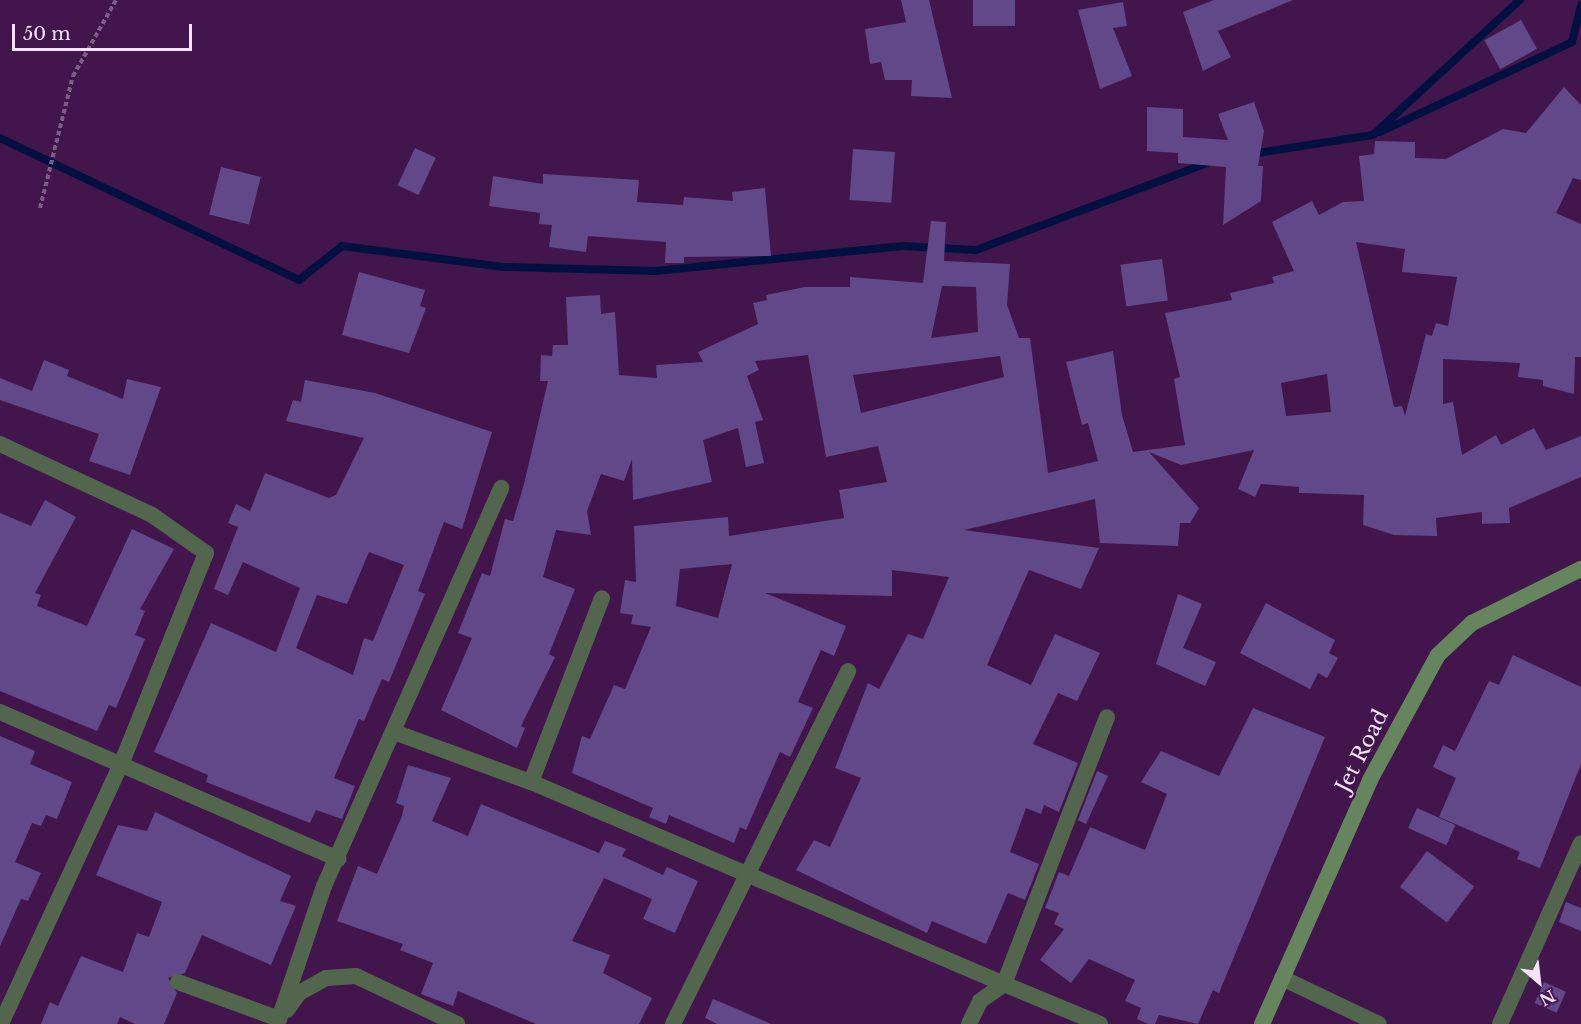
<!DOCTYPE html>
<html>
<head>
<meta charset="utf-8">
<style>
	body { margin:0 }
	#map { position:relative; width:1581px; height:1024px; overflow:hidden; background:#42164c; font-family:"Libre Baskerville",serif }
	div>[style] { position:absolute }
	.stream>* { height:8px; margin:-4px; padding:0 4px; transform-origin:4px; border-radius:4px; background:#001141 }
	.building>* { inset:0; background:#604889; transform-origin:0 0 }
	.path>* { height:4px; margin-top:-2px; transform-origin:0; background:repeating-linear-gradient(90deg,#805c89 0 4.5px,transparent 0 7.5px) }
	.minor>* { height:16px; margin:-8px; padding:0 8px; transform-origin:8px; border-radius:8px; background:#51664c }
	.secondary>* { height:16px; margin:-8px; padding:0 8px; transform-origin:8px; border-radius:8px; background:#65855d }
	span { translate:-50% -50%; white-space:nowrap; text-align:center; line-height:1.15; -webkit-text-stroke:5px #42164c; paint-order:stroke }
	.street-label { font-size:21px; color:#f7e2fc }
	.north { position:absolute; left:1509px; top:952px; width:60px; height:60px; -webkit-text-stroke:4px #42164c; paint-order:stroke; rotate:152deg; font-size:16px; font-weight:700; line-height:24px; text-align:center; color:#f7e2fc }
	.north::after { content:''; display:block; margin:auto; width:21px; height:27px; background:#f7e2fc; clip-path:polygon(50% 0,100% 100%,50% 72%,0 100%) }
	.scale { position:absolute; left:12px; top:24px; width:180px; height:27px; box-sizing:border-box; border:3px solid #f7e2fc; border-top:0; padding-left:8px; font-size:18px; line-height:21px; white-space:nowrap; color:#f7e2fc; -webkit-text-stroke:4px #42164c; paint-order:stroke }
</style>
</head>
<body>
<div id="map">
	<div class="stream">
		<i style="left:1380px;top:132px;width:212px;rotate:-25.1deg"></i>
		<i style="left:1572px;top:42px;width:38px;rotate:-76deg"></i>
		<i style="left:0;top:138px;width:331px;rotate:25.4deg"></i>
		<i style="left:299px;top:280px;width:55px;rotate:-38.3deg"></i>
		<i style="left:342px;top:246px;width:163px;rotate:7.4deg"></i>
		<i style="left:504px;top:267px;width:152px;rotate:1.5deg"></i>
		<i style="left:656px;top:271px;width:248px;rotate:-5.8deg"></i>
		<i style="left:903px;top:246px;width:73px;rotate:3.1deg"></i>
		<i style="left:976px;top:250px;width:250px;rotate:-20.6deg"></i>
		<i style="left:1251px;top:154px;width:123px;rotate:-8.9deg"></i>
		<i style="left:1373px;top:135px;width:200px;rotate:-42.6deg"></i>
	</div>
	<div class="building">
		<i style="clip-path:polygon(901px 0,929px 0,952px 98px,911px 96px,912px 80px,885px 80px,881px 62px,870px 64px,865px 29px,906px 22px)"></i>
		<i style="left:973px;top:0;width:42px;height:26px"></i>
		<i style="clip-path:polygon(1214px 0,1293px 0,1218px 31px,1231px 57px,1203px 71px,1183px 12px)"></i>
		<i style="clip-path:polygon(1123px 2px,1127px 26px,1113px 28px,1132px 76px,1100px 89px,1078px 10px)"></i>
		<i style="left:1521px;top:20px;width:33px;height:42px;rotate:61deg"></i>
		<i style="clip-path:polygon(evenodd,1564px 87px,1581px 105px,1581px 180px,1573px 178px,1556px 213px,1581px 224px,1581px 357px,1575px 357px,1574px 394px,1543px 386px,1543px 380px,1518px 377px,1520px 363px,1443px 359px,1443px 404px,1453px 402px,1462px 455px,1496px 435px,1501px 445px,1534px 428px,1546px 450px,1581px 436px,1581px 477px,1509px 508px,1510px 523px,1482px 524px,1482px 512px,1436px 518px,1437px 536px,1394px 535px,1363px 525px,1364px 495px,1299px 493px,1299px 487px,1261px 484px,1255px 497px,1238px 489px,1254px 450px,1181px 465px,1149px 452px,1199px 508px,1190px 523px,1180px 523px,1178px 546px,1100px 543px,1095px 499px,964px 530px,1099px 548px,1081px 589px,1029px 570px,987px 665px,1031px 685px,1055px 634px,1100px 653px,1077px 701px,1058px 693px,1033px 744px,1078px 763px,1059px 812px,1044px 805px,1041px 814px,1026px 808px,1010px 852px,1039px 864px,1025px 900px,1008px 893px,986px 944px,932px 921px,927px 933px,796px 870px,814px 840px,830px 847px,861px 778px,835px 768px,868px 683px,879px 689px,908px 634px,923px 639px,949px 577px,892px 570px,892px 596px,765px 593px,846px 626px,834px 656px,821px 650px,798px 702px,813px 708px,790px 757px,780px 752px,746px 830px,740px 827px,734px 843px,669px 815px,666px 824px,649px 817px,653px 808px,572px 773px,582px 736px,590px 739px,614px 685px,625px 689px,651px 627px,631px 624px,633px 615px,620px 613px,625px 580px,636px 582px,634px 526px,728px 517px,729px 536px,844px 518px,839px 490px,887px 482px,878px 446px,826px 457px,808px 355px,755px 361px,759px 370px,747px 376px,763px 420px,755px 422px,764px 463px,746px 467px,738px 428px,703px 440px,712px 482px,633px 500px,632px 459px,624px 481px,601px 474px,587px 511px,591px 535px,556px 530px,543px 577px,575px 589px,549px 654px,555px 657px,521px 726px,525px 728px,517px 748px,441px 710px,472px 638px,458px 633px,482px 573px,490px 576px,505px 519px,513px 521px,524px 484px,548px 381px,540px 381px,541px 355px,552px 356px,553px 345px,568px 345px,566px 297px,600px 295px,601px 314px,615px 312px,619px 375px,657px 378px,656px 365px,703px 362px,698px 352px,758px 324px,753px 303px,767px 300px,766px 295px,805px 287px,850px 287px,850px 277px,923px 283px,931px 221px,946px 222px,944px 261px,1010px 264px,1007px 305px,1019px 338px,1030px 338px,1048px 473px,1098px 461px,1088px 423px,1082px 425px,1066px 362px,1113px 351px,1122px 415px,1133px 452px,1185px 445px,1174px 379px,1180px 377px,1165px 313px,1232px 300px,1230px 293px,1274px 283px,1272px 277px,1294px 271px,1272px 222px,1312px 201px,1319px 215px,1343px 202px,1364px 201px,1359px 156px,1374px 154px,1375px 141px,1415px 142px,1415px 158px,1446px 159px,1503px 129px,1526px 133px,1564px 87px,1356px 242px,1405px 249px,1402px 272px,1457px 277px,1448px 326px,1436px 323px,1432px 336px,1426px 334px,1405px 416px,1402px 406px,1394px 407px,1356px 242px,1564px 87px,942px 286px,976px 287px,978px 332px,931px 338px,942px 286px,1564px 87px,1000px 356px,1004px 377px,861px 413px,853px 375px,1000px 356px,1564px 87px,1327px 374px,1331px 412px,1286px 416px,1281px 383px,1327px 374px,1564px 87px,732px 564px,718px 618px,676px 606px,680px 569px,732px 564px)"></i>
		<i style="clip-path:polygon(1254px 102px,1264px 131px,1258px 166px,1263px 166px,1261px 201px,1223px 225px,1226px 167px,1178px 163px,1178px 153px,1147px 151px,1147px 107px,1183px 109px,1183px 137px,1228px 140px,1218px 114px)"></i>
		<i style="left:415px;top:148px;width:23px;height:41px;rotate:25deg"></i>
		<i style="left:853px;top:149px;width:42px;height:51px;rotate:4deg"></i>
		<i style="left:221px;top:167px;width:41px;height:49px;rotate:14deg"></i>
		<i style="clip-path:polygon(543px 174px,639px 180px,637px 202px,683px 205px,684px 197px,733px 201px,732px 192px,765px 188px,771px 256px,684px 257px,684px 263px,665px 263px,666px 242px,588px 236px,586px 252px,549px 247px,552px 225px,539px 224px,540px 213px,489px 206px,493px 176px,543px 184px)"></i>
		<i style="left:1162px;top:259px;width:42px;height:42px;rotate:82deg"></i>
		<i style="clip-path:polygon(359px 272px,425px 290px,420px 306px,426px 308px,409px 353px,342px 335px)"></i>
		<i style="clip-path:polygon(44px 360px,69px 370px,67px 376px,123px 399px,127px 379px,161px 387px,130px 475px,89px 461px,99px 434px,0 400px,0 378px,32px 391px)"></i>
		<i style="clip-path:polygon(evenodd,305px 380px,375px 393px,492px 432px,462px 529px,444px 522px,418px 591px,425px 594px,389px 682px,382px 679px,364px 721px,359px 719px,334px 778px,355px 786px,342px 819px,316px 810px,310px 823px,206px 782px,208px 775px,154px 752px,211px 623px,276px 652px,300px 588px,243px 562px,228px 595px,214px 589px,238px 527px,228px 523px,236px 504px,250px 511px,265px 473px,329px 498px,336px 495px,364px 438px,286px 421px,293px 400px,301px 402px,305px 380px,369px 552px,404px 565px,373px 641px,364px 638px,353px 675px,296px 648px,317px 595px,347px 604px,369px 552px)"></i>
		<i style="clip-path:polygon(45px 500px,76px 517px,35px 593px,41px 595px,37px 606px,87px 626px,132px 529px,174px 549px,140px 609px,145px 611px,135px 635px,145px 639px,116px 708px,109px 705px,97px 731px,0 691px,0 513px,31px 526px)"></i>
		<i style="clip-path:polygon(1178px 594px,1202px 604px,1183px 648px,1216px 662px,1205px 686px,1156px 664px)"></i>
		<i style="clip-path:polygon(1266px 603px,1335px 640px,1329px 653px,1338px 658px,1327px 678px,1318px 673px,1310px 689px,1240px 653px)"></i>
		<i style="clip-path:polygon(1513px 655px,1581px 687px,1581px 764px,1540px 868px,1517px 859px,1520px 852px,1439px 817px,1456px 778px,1433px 767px,1443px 745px,1455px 751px,1489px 681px,1499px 685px)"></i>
		<i style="clip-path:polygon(1253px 708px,1325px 737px,1219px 993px,1213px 990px,1198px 1024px,1159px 1015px,1155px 1024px,1148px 1024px,1137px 1019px,1141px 1008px,1125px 1001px,1135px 980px,1089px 959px,1071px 983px,1040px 960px,1064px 929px,1054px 924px,1059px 913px,1045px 908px,1059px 872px,1069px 876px,1090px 827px,1145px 850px,1167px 794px,1141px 782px,1161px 751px,1219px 776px)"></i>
		<i style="clip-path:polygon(0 736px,35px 751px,30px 764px,72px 782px,57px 819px,46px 815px,41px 826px,32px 823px,15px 862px,41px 873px,28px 901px,21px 899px,0 946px)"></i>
		<i style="clip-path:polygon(408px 765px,451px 778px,432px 821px,468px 836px,481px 804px,599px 853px,605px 841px,626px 849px,622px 856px,663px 875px,667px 867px,698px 881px,675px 933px,643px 919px,652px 899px,604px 878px,572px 941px,610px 955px,603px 973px,652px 998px,639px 1024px,536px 1024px,458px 991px,453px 1006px,421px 994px,433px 963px,400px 950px,403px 944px,337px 921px,358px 866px,377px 874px,402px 816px,404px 806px,396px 803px)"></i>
		<i style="clip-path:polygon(1097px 771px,1108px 776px,1086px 824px,1078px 820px)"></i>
		<i style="left:1417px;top:808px;width:42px;height:22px;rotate:24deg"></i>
		<i style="clip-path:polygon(155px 812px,291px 876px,280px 901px,296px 906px,271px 965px,202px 935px,185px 973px,168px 978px,177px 993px,164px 1024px,135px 1024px,120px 1017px,117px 1024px,41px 1024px,50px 1002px,58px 1006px,81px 956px,123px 972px,137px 933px,149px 937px,162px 902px,96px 875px,118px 825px,147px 831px)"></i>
		<i style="left:1427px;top:851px;width:59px;height:45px;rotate:37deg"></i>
		<i style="clip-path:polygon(1566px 902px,1581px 908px,1581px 931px,1559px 922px)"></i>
		<i style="left:1544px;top:982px;width:24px;height:23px;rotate:24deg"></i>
		<i style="clip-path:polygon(713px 999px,737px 1009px,771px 1024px,717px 1024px,705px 1018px)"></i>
	</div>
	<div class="path">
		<i style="left:40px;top:208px;width:136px;rotate:-76deg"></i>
		<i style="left:73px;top:76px;width:87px;rotate:-60.5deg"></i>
	</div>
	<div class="minor">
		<i style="left:0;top:444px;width:168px;rotate:25deg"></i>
		<i style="left:152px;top:515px;width:66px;rotate:35.1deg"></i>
		<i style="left:206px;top:553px;width:227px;rotate:111.9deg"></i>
		<i style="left:121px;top:764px;width:286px;rotate:114.8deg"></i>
		<i style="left:0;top:712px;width:369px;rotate:23.5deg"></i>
		<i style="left:394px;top:732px;width:146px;rotate:20.1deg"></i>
		<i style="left:531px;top:782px;width:514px;rotate:23.13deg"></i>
		<i style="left:1004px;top:984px;width:286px;rotate:-68.9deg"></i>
		<i style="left:531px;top:782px;width:197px;rotate:-68.9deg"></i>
		<i style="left:1282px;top:978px;width:107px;rotate:25.4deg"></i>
		<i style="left:178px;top:982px;width:108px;rotate:20.1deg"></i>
		<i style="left:279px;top:1019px;width:140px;rotate:-71.3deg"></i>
		<i style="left:324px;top:886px;width:436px;rotate:-66deg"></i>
		<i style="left:287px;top:1010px;width:21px;rotate:-55deg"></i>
		<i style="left:299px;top:993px;width:31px;rotate:-29deg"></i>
		<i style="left:326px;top:978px;width:30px;rotate:-4deg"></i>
		<i style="left:356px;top:976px;width:112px;rotate:25.4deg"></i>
		<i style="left:673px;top:1024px;width:394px;rotate:-63.6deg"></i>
		<i style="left:969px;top:1024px;width:25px;rotate:-64deg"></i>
		<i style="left:980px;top:1001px;width:29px;rotate:-35deg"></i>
		<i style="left:1004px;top:984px;width:104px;rotate:22.6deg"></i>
		<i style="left:1500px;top:1024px;width:198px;rotate:-65.9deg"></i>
	</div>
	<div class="secondary">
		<i style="left:1262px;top:1024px;width:267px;rotate:-66.1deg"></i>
		<i style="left:1370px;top:780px;width:142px;rotate:-61.5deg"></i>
		<i style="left:1438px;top:655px;width:47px;rotate:-43.3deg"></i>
		<i style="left:1472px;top:623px;width:122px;rotate:-26.4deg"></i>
	</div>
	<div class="street-label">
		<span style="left:1362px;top:751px;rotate:-63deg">Jet Road</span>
	</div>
	<div class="north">N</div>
	<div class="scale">50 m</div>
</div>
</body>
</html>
